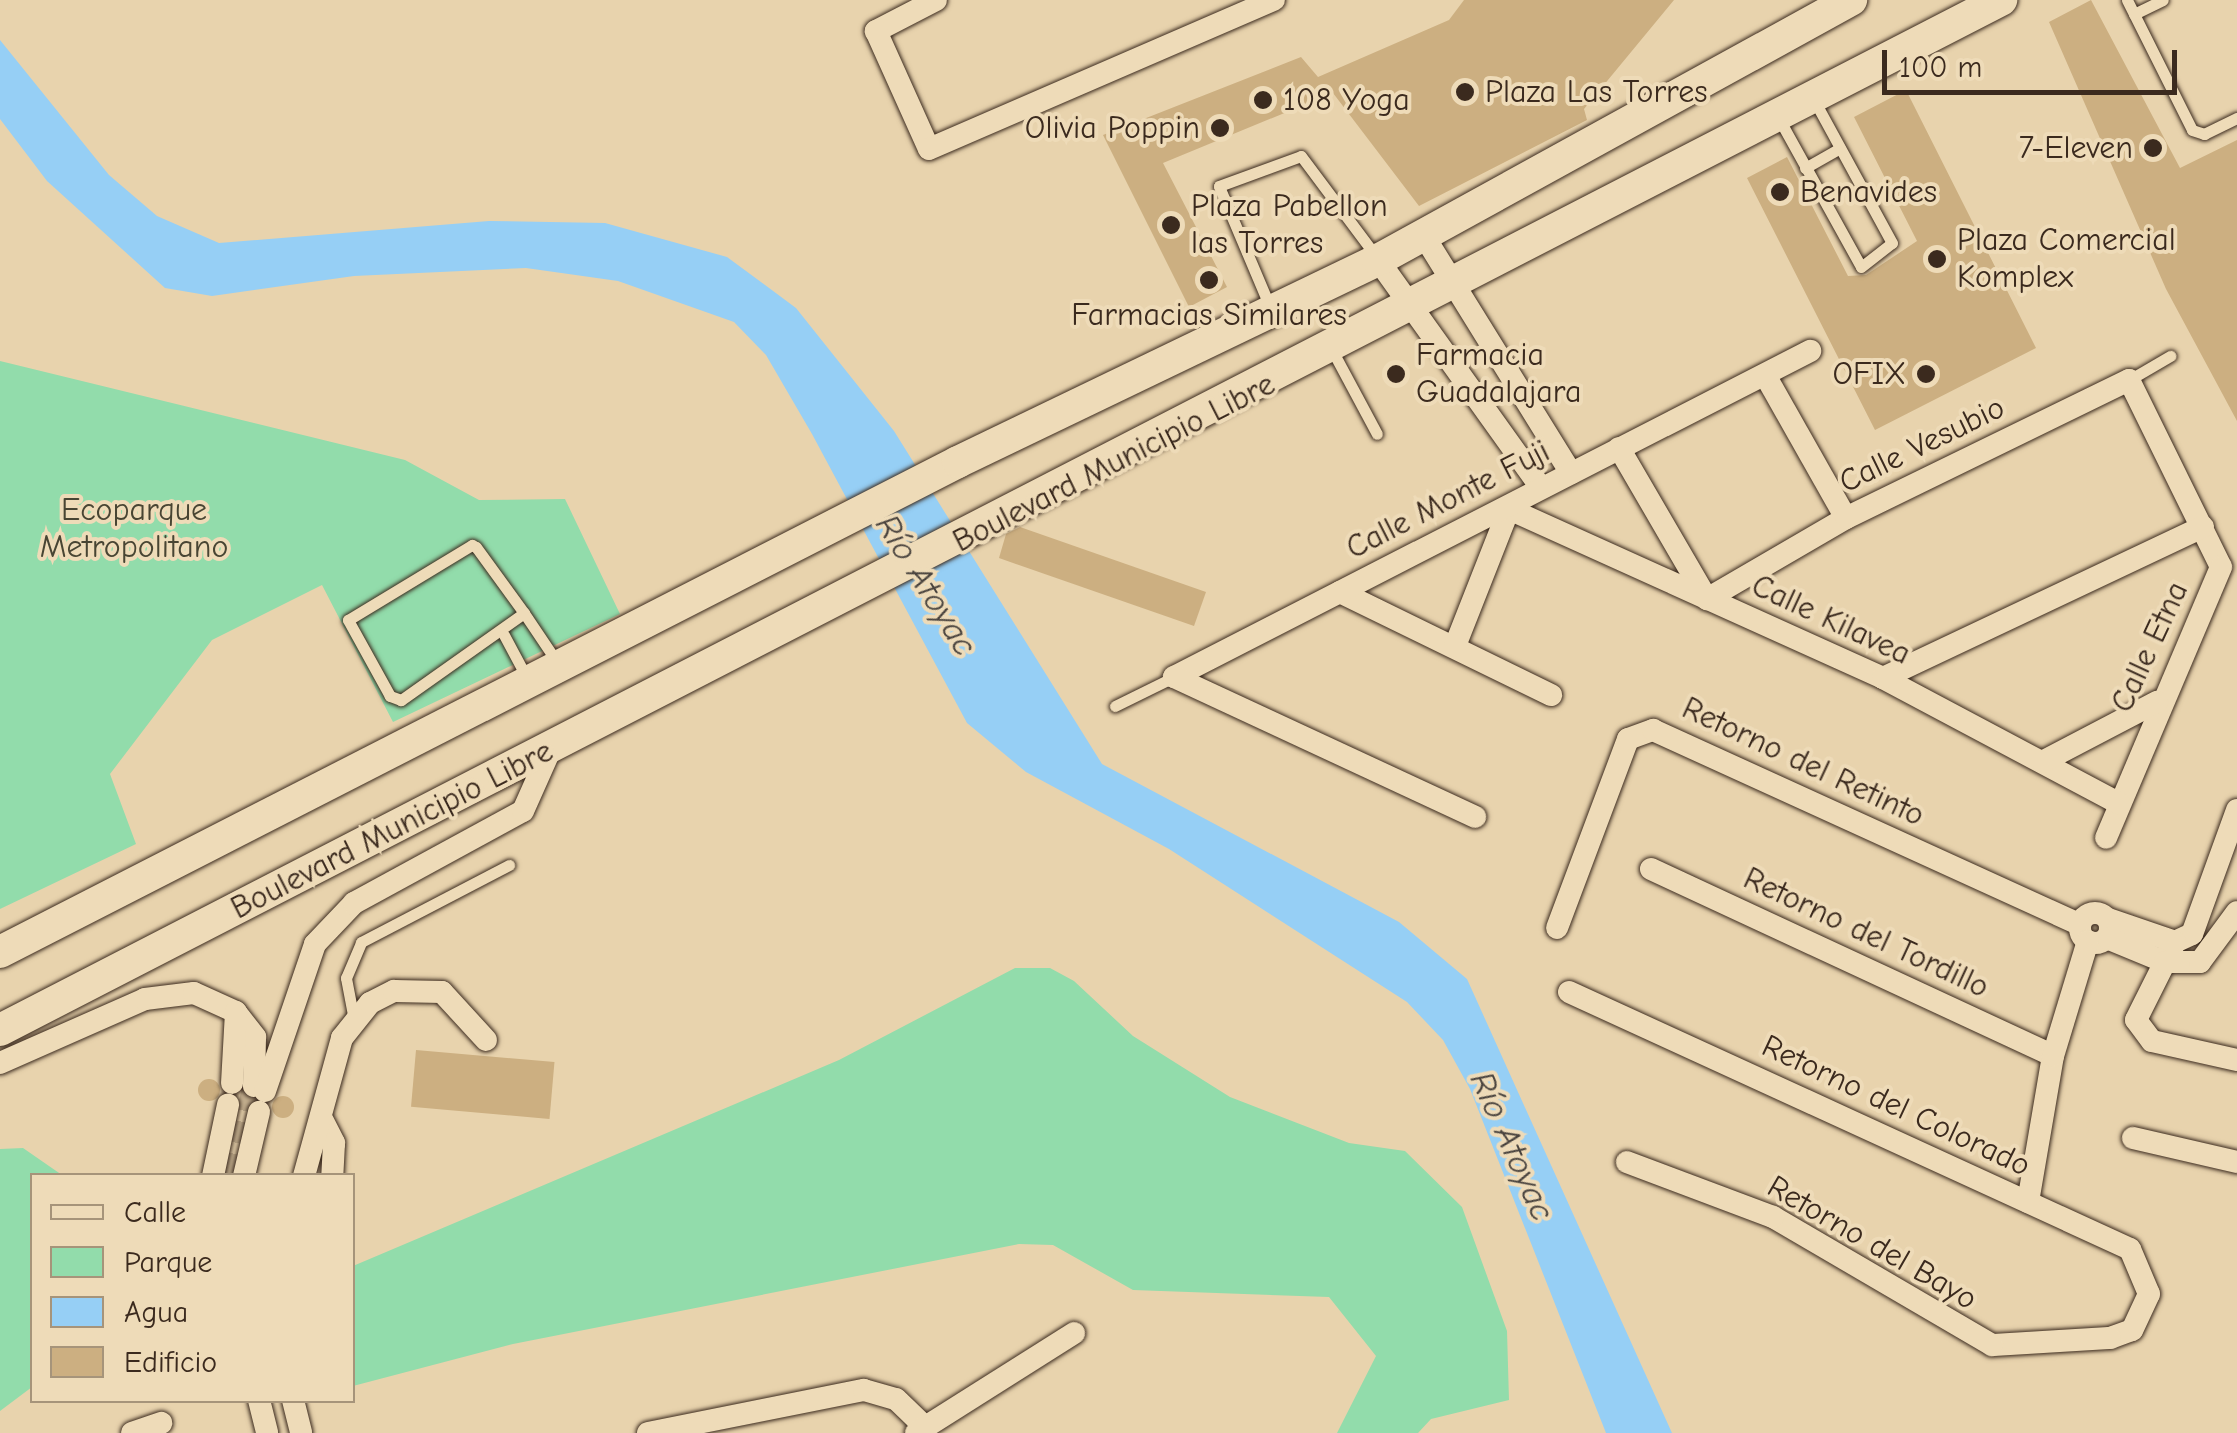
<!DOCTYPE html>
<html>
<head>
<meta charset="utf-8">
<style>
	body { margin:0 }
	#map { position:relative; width:2237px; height:1433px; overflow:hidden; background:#e8d3ad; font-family:"Comic Neue",sans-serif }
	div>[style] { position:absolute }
	.green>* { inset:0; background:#92dcab }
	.water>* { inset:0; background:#96cff5 }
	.building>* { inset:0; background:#ccaf81; transform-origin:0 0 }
	.round { border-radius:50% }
	.minor-tunnel>* { height:22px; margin-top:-11px; transform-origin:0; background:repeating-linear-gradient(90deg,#c5b190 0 22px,transparent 0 33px) }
	.roads { filter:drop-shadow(0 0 2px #3b2a1e) drop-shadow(0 0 2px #3b2a1e) }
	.service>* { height:11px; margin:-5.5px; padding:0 5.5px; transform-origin:5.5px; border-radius:5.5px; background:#eedbb8 }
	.minor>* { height:22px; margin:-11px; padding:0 11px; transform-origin:11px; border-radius:11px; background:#eedbb8 }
	.minor>.ring { margin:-11px; padding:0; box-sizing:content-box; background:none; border:22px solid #eedbb8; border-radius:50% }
	.secondary>* { height:32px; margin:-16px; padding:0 16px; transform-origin:16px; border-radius:16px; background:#eedbb8 }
	.dots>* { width:28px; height:28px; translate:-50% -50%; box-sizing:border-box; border:5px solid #eedbb8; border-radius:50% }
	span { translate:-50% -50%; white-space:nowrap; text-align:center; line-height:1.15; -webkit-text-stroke:8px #eedbb8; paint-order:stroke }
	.poi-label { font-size:32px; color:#3b2a1e }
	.left { translate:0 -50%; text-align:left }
	.right { translate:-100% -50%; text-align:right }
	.street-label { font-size:32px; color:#3b2a1e }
	.park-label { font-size:32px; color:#484533 }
	.water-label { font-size:35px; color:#49433e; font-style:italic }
	.legend { position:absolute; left:30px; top:1173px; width:325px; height:230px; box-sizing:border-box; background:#eedbb8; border:2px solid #a6947a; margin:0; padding:12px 18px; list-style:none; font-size:30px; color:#3b2a1e }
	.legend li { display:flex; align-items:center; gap:20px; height:50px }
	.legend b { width:50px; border:2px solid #a6947a }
	.scale { position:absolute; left:1882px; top:50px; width:295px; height:45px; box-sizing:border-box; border:5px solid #3b2a1e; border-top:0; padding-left:12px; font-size:30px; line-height:35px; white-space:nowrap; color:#3b2a1e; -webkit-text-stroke:8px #eedbb8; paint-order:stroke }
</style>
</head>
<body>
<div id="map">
	<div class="green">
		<i style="clip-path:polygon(0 361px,405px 460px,479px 500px,565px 499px,620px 614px,393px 722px,322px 585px,212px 640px,110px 774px,136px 844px,0 909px)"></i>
		<i style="clip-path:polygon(1015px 968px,1050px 968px,1074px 981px,1133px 1036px,1230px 1097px,1349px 1143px,1405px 1151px,1462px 1207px,1507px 1331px,1509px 1400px,1431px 1419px,1418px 1433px,1337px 1433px,1376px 1356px,1329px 1297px,1133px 1290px,1053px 1245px,1019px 1244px,513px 1344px,353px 1386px,353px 1266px,839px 1060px)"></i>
		<i style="clip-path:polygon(23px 1148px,62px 1175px,32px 1176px,32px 1387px,0 1411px,0 1149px)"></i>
	</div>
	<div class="water">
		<i style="clip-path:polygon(0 40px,109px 175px,157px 216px,219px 243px,489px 221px,605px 223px,727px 257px,796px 308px,894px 431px,1102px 764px,1399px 922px,1467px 979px,1672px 1433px,1606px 1433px,1470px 1089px,1443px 1040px,1407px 1002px,1169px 849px,1026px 772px,967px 723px,812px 434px,766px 355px,734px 322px,618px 281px,526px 268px,354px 276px,212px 296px,165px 288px,47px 181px,0 119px)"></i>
	</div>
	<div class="building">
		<i style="clip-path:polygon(1464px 0,1674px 0,1584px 109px,1587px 120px,1419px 206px,1333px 93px,1163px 163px,1227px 287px,1189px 307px,1103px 135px,1301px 57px,1318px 77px,1449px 20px)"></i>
		<i style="clip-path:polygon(2091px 0,2180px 168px,2237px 140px,2237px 421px,2166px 289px,2049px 22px)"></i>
		<i style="clip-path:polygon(1906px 90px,2036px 348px,1875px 430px,1747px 178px,1787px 157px,1848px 276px,1866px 275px,1917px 241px,1854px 117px)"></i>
		<i style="clip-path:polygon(1020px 527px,1206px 592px,1194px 626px,999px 558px,1006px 534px)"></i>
		<i style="left:416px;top:1050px;width:139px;height:57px;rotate:5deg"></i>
		<i class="round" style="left:198px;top:1079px;width:22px;height:22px"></i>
		<i class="round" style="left:272px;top:1096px;width:22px;height:22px"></i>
	</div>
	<div class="minor-tunnel">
		<i style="left:233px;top:1176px;width:89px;rotate:-77.1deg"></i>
	</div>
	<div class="roads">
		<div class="service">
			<i style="left:2127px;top:0;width:145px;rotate:63.4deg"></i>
			<i style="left:2192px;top:130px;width:13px;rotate:18deg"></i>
			<i style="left:2204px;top:134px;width:37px;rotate:-26deg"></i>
			<i style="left:2134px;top:14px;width:32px;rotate:-26deg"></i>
			<i style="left:1778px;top:117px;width:171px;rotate:61deg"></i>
			<i style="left:1861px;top:267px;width:39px;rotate:-38deg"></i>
			<i style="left:1892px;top:243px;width:165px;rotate:-118.6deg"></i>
			<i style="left:1805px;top:168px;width:40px;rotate:-29.7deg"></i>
			<i style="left:1270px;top:307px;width:131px;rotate:-112.9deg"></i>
			<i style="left:1219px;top:186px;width:87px;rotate:-20.1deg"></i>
			<i style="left:1301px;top:156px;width:124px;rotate:53.2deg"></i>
			<i style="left:1332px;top:350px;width:95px;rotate:61.8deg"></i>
			<i style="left:2129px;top:380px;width:48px;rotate:-30.3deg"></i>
			<i style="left:524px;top:613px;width:151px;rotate:144.7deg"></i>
			<i style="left:401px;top:700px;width:12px;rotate:-160deg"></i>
			<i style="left:390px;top:696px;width:87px;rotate:-118.9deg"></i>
			<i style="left:348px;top:620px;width:145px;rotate:-31.2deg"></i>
			<i style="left:472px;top:545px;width:4px;rotate:27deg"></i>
			<i style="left:476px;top:547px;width:82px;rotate:54deg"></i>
			<i style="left:524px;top:613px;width:63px;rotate:56.1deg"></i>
			<i style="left:504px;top:635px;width:51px;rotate:61.9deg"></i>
			<i style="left:1115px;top:706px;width:66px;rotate:-26.2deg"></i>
			<i style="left:354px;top:1020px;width:43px;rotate:-100.8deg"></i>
			<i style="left:346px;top:978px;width:39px;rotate:-67deg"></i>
			<i style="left:361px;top:942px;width:167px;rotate:-27.5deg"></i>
		</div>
		<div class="minor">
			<i style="left:936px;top:0;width:68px;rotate:152.7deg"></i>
			<i style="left:876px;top:31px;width:129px;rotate:65.8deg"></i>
			<i style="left:929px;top:149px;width:376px;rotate:-23.4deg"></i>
			<i style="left:1424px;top:236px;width:279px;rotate:58.2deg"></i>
			<i style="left:1378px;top:260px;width:280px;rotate:54.4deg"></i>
			<i style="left:1765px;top:375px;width:164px;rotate:60.5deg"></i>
			<i style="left:1619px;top:448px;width:175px;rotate:59.8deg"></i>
			<i style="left:1340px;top:592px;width:235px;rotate:26deg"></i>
			<i style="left:1707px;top:599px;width:161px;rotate:-30.2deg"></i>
			<i style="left:1846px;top:518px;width:315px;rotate:-26deg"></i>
			<i style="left:2129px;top:380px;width:208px;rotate:63.8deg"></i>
			<i style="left:2221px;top:567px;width:294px;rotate:113deg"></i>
			<i style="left:1455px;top:646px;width:147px;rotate:-68.5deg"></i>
			<i style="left:1509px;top:509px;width:410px;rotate:24.3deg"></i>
			<i style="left:1883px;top:678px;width:268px;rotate:28deg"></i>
			<i style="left:1174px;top:677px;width:715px;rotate:-27.14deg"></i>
			<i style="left:1174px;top:677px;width:332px;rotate:24.9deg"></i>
			<i style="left:1883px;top:678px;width:354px;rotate:-25.3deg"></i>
			<i style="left:2042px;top:762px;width:130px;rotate:-27.6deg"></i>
			<i style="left:2237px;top:810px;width:132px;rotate:109.9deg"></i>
			<i style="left:2192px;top:934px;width:19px;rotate:155deg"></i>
			<i style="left:2175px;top:942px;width:87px;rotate:116.6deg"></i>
			<i style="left:2136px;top:1020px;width:26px;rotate:53deg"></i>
			<i style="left:2152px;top:1041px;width:87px;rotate:12.6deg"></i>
			<i style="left:1651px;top:869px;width:443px;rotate:24.9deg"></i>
			<i class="ring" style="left:2080px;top:913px;width:8px;height:8px"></i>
			<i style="left:2108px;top:919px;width:71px;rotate:18.9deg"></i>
			<i style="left:1557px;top:928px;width:202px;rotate:-69.4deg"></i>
			<i style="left:1628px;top:739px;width:27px;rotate:-20deg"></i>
			<i style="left:1653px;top:730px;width:469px;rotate:24.5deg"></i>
			<i style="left:2107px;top:938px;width:63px;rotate:22.5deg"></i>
			<i style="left:2165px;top:962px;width:35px"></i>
			<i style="left:2200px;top:962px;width:62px;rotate:-53.5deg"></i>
			<i style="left:1569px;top:992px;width:617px;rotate:24.61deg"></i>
			<i style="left:2130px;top:1249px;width:49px;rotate:67.1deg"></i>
			<i style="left:2149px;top:1294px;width:40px;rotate:115deg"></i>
			<i style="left:2132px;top:1330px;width:23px;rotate:160deg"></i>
			<i style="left:2110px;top:1338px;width:118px;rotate:176.6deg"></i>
			<i style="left:1992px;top:1345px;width:254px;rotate:-149.7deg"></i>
			<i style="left:1773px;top:1217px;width:156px;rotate:-159.4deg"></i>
			<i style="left:238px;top:1015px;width:28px;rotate:52deg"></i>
			<i style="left:255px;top:1037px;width:49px;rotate:91.2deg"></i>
			<i style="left:0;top:1063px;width:158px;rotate:-23.8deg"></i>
			<i style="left:145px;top:999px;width:49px;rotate:-7deg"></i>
			<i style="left:194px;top:993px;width:46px;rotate:24.3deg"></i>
			<i style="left:236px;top:1012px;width:71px;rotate:93.2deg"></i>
			<i style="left:265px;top:1091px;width:155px;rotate:-71.2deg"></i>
			<i style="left:315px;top:944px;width:57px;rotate:-46.4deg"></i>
			<i style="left:354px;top:903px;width:192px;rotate:-28.6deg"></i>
			<i style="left:523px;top:811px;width:69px;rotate:-66deg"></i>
			<i style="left:323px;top:1121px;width:25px;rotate:63deg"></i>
			<i style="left:334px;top:1143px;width:33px;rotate:93deg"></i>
			<i style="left:2133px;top:1138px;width:107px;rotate:13deg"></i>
			<i style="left:213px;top:1176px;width:73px;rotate:-78.1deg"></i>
			<i style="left:244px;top:1176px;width:66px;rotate:-76.8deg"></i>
			<i style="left:304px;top:1176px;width:143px;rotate:-74.6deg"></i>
			<i style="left:342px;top:1038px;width:45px;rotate:-51.3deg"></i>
			<i style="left:370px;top:1003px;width:27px;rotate:-27deg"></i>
			<i style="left:394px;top:991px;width:48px;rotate:1.2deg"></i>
			<i style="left:442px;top:992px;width:65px;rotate:47.5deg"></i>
			<i style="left:2028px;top:1202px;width:148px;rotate:-80.3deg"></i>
			<i style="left:2053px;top:1056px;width:120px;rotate:-73.1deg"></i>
			<i style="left:259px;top:1400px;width:34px;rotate:76deg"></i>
			<i style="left:293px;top:1400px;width:34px;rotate:76deg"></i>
			<i style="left:132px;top:1433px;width:31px;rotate:-19deg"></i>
			<i style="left:648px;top:1433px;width:220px;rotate:-11.3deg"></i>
			<i style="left:864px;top:1390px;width:33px;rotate:16deg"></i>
			<i style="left:896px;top:1399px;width:40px;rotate:44deg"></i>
			<i style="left:916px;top:1433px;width:187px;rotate:-32.3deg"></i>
		</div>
		<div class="secondary">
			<i style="left:0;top:952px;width:1076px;rotate:-27.09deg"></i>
			<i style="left:958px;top:462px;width:466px;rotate:-25.7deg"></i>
			<i style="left:1378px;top:260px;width:540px;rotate:-28.8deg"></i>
			<i style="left:0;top:1030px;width:2251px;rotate:-27.24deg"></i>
		</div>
	</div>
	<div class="dots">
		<i style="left:1465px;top:92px;background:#3b2a1e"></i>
		<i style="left:1263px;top:100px;background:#3b2a1e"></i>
		<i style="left:1220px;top:128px;background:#3b2a1e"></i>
		<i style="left:2153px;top:148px;background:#3b2a1e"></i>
		<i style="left:1780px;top:192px;background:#3b2a1e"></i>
		<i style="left:1171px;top:225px;background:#3b2a1e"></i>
		<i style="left:1937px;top:259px;background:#3b2a1e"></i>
		<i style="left:1209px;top:280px;background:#3b2a1e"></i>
		<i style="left:1396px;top:374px;background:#3b2a1e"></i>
		<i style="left:1926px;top:374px;background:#3b2a1e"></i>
	</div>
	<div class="poi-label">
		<span class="left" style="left:1485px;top:92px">Plaza Las Torres</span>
		<span class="left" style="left:1283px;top:100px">108 Yoga</span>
		<span class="right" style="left:1200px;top:128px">Olivia Poppin</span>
		<span class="right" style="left:2133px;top:148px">7-Eleven</span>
		<span class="left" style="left:1800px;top:192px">Benavides</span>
		<span class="left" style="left:1191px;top:225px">Plaza Pabellon<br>las Torres</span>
		<span class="left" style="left:1957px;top:259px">Plaza Comercial<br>Komplex</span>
		<span style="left:1209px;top:315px">Farmacias Similares</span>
		<span class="left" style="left:1416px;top:374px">Farmacia<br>Guadalajara</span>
		<span class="right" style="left:1906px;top:374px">OFIX</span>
	</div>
	<div class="street-label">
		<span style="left:1922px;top:445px;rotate:-26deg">Calle Vesubio</span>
		<span style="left:1114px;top:463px;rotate:-27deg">Boulevard Municipio Libre</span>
		<span style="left:1448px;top:500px;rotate:-27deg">Calle Monte Fuji</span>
		<span style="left:1831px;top:620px;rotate:25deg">Calle Kilavea</span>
		<span style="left:2150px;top:647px;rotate:-65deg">Calle Etna</span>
		<span style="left:1803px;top:762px;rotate:25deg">Retorno del Retinto</span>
		<span style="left:392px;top:830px;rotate:-27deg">Boulevard Municipio Libre</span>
		<span style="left:1866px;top:933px;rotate:25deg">Retorno del Tordillo</span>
		<span style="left:1896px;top:1106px;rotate:25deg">Retorno del Colorado</span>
		<span style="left:1872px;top:1243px;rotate:30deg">Retorno del Bayo</span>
	</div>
	<div class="park-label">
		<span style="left:134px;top:529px">Ecoparque<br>Metropolitano</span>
	</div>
	<div class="water-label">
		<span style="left:926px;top:585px;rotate:58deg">Río Atoyac</span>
		<span style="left:1512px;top:1146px;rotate:66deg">Río Atoyac</span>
	</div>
	<ul class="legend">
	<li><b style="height:12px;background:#eedbb8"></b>Calle</li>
	<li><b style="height:28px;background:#92dcab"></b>Parque</li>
	<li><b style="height:28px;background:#96cff5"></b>Agua</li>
	<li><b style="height:28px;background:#ccaf81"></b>Edificio</li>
	</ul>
	<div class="scale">100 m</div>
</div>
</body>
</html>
